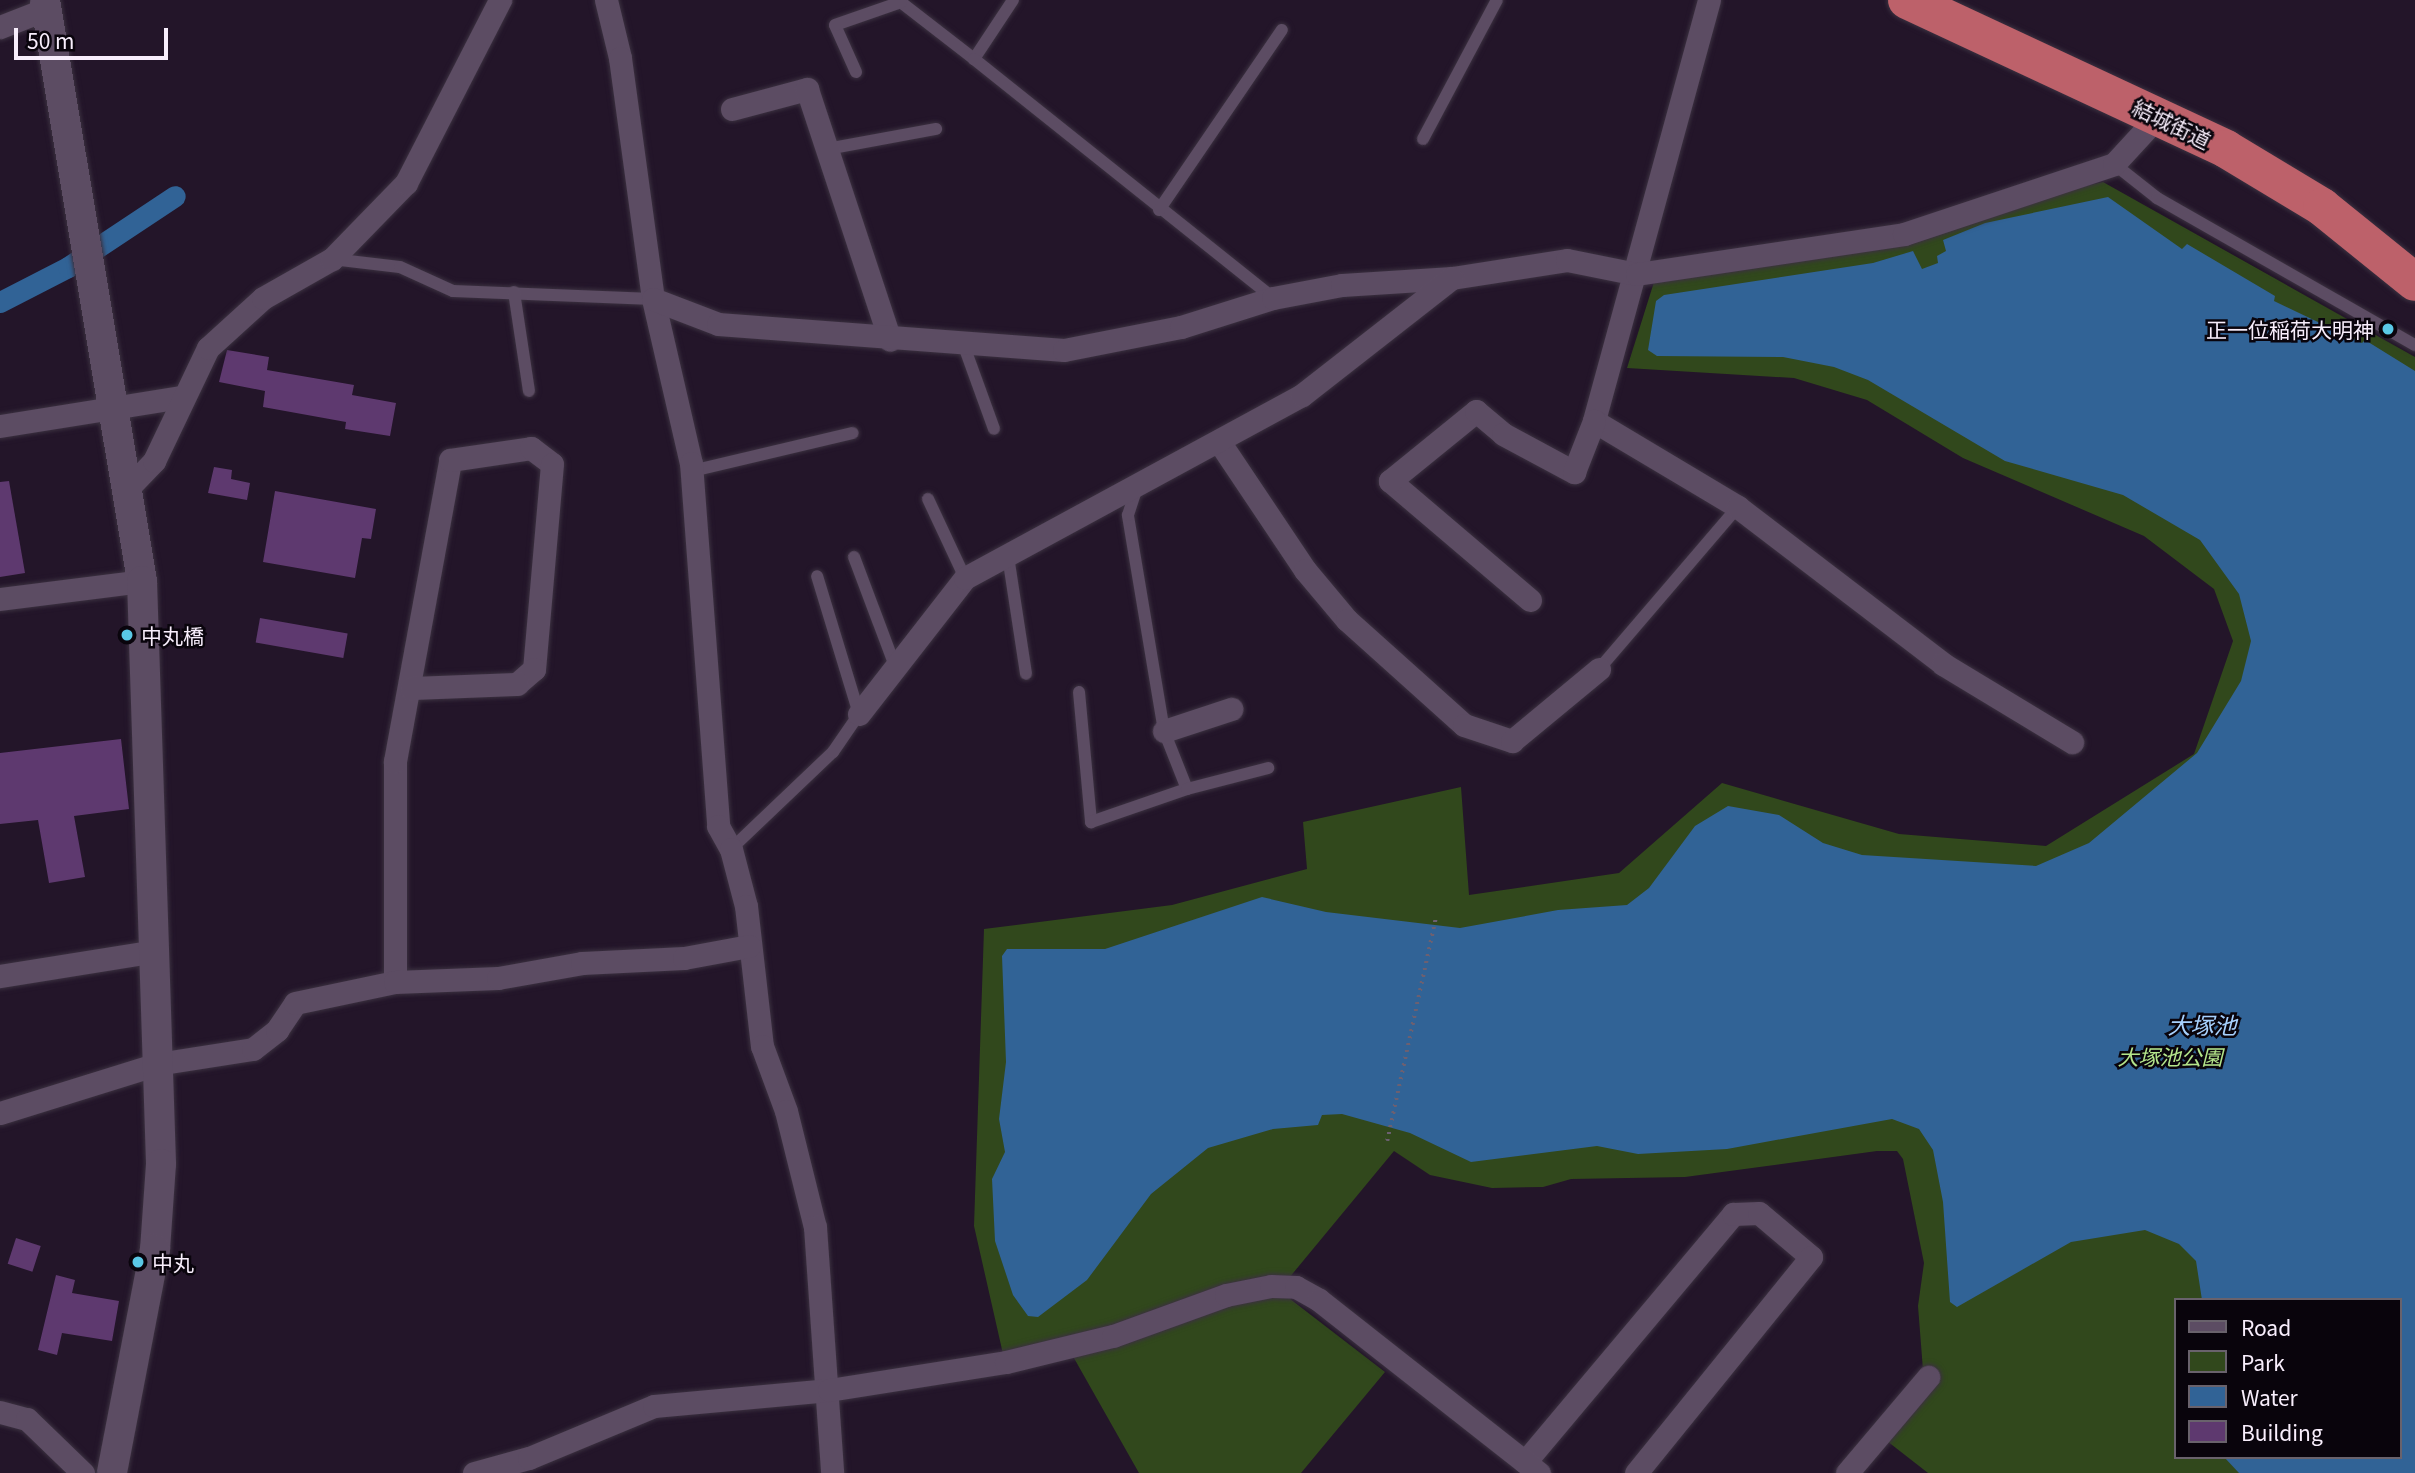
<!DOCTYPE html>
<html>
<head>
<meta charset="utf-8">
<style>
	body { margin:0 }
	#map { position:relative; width:2415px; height:1473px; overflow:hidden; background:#231529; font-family:Georgia,"Noto Sans JP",serif }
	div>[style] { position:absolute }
	.green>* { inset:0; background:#31481c }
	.water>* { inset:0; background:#316396 }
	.canal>* { height:21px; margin:-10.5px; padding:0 10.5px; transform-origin:10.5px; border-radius:10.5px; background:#316396 }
	.building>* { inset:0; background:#5e396f; transform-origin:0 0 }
	.path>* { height:3.5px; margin-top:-1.75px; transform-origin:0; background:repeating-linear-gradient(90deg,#6c6071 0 2px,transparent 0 7px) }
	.roads { filter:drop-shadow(0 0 2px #3b3140) drop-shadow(0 0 2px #3b3140) }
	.service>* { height:12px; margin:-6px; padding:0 6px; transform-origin:6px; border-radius:6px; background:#5c4c63 }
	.minor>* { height:23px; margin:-11.5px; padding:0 11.5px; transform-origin:11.5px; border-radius:11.5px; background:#5c4c63 }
	.tertiary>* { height:30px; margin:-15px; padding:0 15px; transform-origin:15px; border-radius:15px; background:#5c4c63 }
	.trunk>* { height:38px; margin:-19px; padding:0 19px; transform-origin:19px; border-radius:19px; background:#bd616a }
	.dots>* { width:19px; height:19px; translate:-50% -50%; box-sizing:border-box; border:4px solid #09040c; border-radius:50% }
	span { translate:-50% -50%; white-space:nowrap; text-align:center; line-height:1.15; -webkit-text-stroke:5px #09040c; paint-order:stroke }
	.street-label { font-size:21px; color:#f8eefc }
	.poi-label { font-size:21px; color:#f8eefc }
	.right { translate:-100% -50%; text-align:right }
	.left { translate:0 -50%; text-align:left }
	.park-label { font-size:21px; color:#b4e58b; font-style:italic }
	.water-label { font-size:23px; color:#a7d1fe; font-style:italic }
	.legend { position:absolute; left:2174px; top:1298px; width:228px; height:161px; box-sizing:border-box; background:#09040c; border:2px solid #69626c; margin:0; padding:9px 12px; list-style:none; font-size:21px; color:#f8eefc }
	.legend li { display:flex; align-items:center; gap:14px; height:35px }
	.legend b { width:35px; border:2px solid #69626c }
	.scale { position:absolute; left:14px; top:28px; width:154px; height:32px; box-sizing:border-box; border:4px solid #f8eefc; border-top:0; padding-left:9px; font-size:21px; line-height:24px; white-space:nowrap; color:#f8eefc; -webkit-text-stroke:5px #09040c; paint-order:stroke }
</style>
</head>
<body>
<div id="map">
	<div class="green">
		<i style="clip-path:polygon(evenodd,2103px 182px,2415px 357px,2415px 1473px,1928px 1473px,1887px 1441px,1923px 1370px,1918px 1306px,1924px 1263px,1903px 1159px,1897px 1151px,1877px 1151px,1685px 1177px,1571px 1179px,1543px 1187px,1492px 1188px,1430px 1175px,1394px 1151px,1289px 1278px,1285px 1295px,1385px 1372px,1301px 1473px,1139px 1473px,1066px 1344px,1003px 1354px,974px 1226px,984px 929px,1172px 905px,1307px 869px,1303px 822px,1461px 787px,1469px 895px,1619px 873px,1722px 783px,1899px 834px,2046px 846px,2194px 754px,2233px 641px,2214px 589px,2144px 536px,1963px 458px,1867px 400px,1794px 378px,1627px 368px,1654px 282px,2103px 182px,2175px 1300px,2399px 1300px,2399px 1457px,2175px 1457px,2175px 1300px)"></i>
	</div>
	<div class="water">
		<i style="clip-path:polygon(2108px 197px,2182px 249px,2187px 244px,2275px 296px,2274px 301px,2362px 343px,2365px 340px,2415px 371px,2415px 1473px,2239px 1473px,2224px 1457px,2399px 1457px,2399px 1300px,2202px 1300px,2196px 1261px,2179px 1244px,2145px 1230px,2071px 1242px,1957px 1307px,1950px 1302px,1943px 1202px,1933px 1150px,1919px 1129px,1892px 1119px,1727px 1149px,1638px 1154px,1597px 1146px,1471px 1162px,1410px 1133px,1342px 1114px,1322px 1115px,1318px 1125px,1273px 1129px,1208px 1148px,1151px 1194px,1087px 1280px,1038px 1317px,1028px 1316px,1013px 1295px,995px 1241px,992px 1179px,1005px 1152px,999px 1119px,1006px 1062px,1002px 956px,1007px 949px,1105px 949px,1262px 897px,1326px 912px,1460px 928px,1558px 910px,1627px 905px,1649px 888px,1695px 826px,1728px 806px,1779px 815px,1823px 843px,1862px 855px,2036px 866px,2089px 843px,2197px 753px,2241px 681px,2251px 641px,2239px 594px,2200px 540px,2123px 495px,2005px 461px,1868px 380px,1834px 367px,1783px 357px,1657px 356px,1648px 350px,1656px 301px,1664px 295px,1873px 263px,1913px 251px,1922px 269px,1938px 263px,1937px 256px,1946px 251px,1943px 240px,1985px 223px)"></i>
	</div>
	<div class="canal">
		<i style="left:0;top:302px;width:76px;rotate:-27.2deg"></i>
		<i style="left:68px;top:267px;width:128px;rotate:-33.6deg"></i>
	</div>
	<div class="building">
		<i style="clip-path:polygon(227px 350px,269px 357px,267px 370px,354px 385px,352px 395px,396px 403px,390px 436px,345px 429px,346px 422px,263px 407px,265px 391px,219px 382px)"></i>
		<i style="clip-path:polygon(214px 467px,232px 470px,231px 479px,250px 483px,247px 500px,208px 493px)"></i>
		<i style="clip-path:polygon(9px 481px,25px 573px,0 577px,0 482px)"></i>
		<i style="clip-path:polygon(275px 491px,376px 509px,371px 539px,362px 538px,355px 578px,263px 562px)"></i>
		<i style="left:260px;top:618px;width:89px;height:25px;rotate:10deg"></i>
		<i style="clip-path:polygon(121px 739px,129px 809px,74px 816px,85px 877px,49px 883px,38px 820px,0 824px,0 753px)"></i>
		<i style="left:16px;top:1238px;width:26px;height:27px;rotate:18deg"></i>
		<i style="clip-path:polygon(56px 1275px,75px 1280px,72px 1293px,119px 1301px,112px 1341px,62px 1333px,57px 1355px,38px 1350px)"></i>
	</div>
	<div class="path">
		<i style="left:1387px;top:1141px;width:229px;rotate:-77.7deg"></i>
	</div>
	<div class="roads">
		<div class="service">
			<i style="left:898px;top:0;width:96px;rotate:37.8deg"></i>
			<i style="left:1013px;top:0;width:71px;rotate:123.5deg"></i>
			<i style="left:974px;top:59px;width:383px;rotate:38.6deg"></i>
			<i style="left:856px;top:72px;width:51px;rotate:-114.1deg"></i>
			<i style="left:835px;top:25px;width:70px;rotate:-19.2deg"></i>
			<i style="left:1423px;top:139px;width:157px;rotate:-62deg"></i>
			<i style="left:827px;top:149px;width:111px;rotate:-10.4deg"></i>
			<i style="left:2114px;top:164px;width:55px;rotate:38.3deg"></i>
			<i style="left:2157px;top:198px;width:297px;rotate:29.7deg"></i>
			<i style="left:1159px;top:210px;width:218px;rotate:-55.7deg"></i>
			<i style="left:332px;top:259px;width:68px;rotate:6.7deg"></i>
			<i style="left:400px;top:267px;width:58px;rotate:24.4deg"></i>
			<i style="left:453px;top:291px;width:200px;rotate:2.3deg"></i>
			<i style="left:514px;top:292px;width:100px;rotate:81.4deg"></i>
			<i style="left:964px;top:346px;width:88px;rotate:70.1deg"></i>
			<i style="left:692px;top:471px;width:165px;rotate:-13.3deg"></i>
			<i style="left:928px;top:499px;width:87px;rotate:64.9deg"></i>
			<i style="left:1008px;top:556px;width:119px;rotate:81.3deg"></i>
			<i style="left:854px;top:557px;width:116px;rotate:69.4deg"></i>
			<i style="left:1599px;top:669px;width:213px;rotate:-49.4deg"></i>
			<i style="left:1079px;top:692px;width:131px;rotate:84.7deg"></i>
			<i style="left:1091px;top:822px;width:102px;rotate:-19deg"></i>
			<i style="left:1187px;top:789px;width:62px;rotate:-111.6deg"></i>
			<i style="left:1164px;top:731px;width:219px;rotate:-99.5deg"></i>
			<i style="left:1128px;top:515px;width:28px;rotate:-72deg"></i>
			<i style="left:1187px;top:789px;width:84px;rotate:-14.5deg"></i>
			<i style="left:731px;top:849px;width:141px;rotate:-43.6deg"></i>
			<i style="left:833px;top:752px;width:46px;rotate:-55.6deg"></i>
			<i style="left:859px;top:714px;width:144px;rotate:-106.9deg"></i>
		</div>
		<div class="minor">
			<i style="left:606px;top:0;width:60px;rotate:76.4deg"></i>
			<i style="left:620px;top:58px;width:243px;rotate:82.2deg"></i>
			<i style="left:653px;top:299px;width:168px;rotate:77deg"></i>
			<i style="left:691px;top:463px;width:364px;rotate:85.7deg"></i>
			<i style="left:718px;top:826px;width:26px;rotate:61deg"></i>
			<i style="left:731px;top:849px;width:59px;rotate:75.3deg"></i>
			<i style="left:746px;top:906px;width:141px;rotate:83.5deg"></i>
			<i style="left:762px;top:1046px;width:69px;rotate:69.7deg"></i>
			<i style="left:786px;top:1111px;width:120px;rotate:76deg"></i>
			<i style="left:815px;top:1227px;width:247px;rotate:86deg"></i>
			<i style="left:1709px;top:0;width:436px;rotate:105.3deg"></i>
			<i style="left:1594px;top:421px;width:168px;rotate:30.8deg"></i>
			<i style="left:1738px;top:507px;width:258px;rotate:37.4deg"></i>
			<i style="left:1943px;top:664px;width:151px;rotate:31.2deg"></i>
			<i style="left:0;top:27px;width:49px;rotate:-21.4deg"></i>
			<i style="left:732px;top:109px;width:78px;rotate:-14.9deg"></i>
			<i style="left:807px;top:89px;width:264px;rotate:71.7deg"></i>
			<i style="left:653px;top:299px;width:70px;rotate:21deg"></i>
			<i style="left:718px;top:324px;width:347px;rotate:4.3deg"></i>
			<i style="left:1064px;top:350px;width:119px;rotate:-11.1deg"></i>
			<i style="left:1181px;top:327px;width:96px;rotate:-17.5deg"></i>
			<i style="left:1273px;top:298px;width:70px;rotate:-10.7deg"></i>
			<i style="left:1342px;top:285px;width:110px;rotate:-3.6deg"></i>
			<i style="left:1452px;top:278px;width:116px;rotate:-8.9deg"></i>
			<i style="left:1567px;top:260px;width:71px;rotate:11.3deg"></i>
			<i style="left:1637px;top:274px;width:270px;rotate:-8.5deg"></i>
			<i style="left:1904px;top:234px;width:221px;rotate:-18.4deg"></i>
			<i style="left:2114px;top:164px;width:52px;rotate:-47.4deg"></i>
			<i style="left:2149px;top:126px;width:15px;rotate:-98deg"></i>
			<i style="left:0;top:426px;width:184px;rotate:-9.1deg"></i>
			<i style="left:1220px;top:443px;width:153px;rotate:56.2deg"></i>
			<i style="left:1305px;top:570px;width:65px;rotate:50deg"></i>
			<i style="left:1347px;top:620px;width:157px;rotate:41.9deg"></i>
			<i style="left:1464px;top:725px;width:51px;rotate:18.4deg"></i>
			<i style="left:1512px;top:741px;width:113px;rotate:-39.6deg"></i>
			<i style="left:130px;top:486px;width:35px;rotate:-46deg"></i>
			<i style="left:154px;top:461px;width:125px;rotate:-64.5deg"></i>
			<i style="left:208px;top:348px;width:74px;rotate:-42.3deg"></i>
			<i style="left:263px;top:298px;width:79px;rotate:-29.5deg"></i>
			<i style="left:332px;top:259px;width:106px;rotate:-45.8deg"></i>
			<i style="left:406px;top:183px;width:206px;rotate:-62.8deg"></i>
			<i style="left:0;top:599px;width:143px;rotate:-7.2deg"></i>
			<i style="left:1530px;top:600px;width:184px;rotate:-139.6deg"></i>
			<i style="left:1390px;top:481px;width:111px;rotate:-39.1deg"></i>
			<i style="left:1476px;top:411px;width:35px;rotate:40deg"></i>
			<i style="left:1503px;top:434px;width:81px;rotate:28.2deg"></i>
			<i style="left:1574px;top:472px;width:55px;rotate:-68.6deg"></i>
			<i style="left:859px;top:714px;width:172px;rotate:-52.1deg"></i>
			<i style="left:965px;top:578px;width:383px;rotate:-28.5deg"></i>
			<i style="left:1302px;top:395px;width:190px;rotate:-38deg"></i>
			<i style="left:1164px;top:731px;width:71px;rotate:-18.2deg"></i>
			<i style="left:0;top:976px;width:158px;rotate:-9.1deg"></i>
			<i style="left:395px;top:982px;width:221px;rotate:-90deg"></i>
			<i style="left:395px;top:761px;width:306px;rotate:-79.6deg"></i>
			<i style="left:450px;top:460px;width:82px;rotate:-8.4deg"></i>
			<i style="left:531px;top:448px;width:26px;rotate:37deg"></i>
			<i style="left:552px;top:464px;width:206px;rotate:95deg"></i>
			<i style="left:534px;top:669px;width:23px;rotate:139deg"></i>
			<i style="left:517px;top:684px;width:106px;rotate:177.8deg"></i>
			<i style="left:0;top:1113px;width:164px;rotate:-17.3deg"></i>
			<i style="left:157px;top:1064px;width:97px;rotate:-8.9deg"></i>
			<i style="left:253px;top:1049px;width:31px;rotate:-38deg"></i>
			<i style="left:277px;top:1030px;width:32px;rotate:-56deg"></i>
			<i style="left:295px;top:1003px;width:102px;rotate:-11.9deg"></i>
			<i style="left:395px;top:982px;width:103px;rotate:-2.2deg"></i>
			<i style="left:498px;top:978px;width:85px;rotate:-10.1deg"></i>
			<i style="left:582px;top:963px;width:102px;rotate:-2.8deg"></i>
			<i style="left:684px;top:958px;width:66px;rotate:-10.5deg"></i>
			<i style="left:0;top:1412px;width:28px;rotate:15deg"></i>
			<i style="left:27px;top:1419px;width:78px;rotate:44deg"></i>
			<i style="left:1525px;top:1462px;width:324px;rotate:-50deg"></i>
			<i style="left:1733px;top:1214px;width:26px;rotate:-2deg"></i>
			<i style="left:1759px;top:1213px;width:68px;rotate:40.2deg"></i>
			<i style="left:1811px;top:1257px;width:278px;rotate:129deg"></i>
			<i style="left:474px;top:1473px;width:57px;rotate:-15.3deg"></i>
			<i style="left:529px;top:1458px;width:135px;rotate:-22.6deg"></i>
			<i style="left:654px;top:1406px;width:176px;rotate:-5.2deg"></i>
			<i style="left:829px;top:1390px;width:179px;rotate:-9deg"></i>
			<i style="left:1006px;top:1362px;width:110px;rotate:-13.7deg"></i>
			<i style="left:1113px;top:1336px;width:120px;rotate:-19.9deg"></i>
			<i style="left:1226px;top:1295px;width:46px;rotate:-11.3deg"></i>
			<i style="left:1271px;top:1286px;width:25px;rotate:2deg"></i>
			<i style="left:1296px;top:1287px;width:26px;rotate:29deg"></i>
			<i style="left:1319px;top:1300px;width:280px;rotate:38.2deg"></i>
			<i style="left:1847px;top:1473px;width:126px;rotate:-49.8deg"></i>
		</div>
		<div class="tertiary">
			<i style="left:45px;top:0;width:589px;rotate:80.52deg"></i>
			<i style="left:142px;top:581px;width:583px;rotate:88.13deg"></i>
			<i style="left:161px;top:1164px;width:85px;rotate:94deg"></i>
			<i style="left:155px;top:1249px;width:228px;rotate:100.9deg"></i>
		</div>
		<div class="trunk">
			<i style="left:1907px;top:0;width:352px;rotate:25deg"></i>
			<i style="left:2226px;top:149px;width:112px;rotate:31.1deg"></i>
			<i style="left:2322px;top:207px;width:119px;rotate:38.9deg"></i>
		</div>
	</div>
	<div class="dots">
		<i style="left:2388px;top:329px;background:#5ac8e6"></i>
		<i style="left:127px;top:635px;background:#5ac8e6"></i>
		<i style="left:138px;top:1262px;background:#5ac8e6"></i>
	</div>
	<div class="street-label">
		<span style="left:2172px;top:123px;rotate:26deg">結城街道</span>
	</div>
	<div class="poi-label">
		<span class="right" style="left:2374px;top:329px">正一位稲荷大明神</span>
		<span class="left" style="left:141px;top:635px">中丸橋</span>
		<span class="left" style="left:152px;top:1262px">中丸</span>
	</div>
	<div class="park-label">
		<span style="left:2170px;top:1056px">大塚池公園</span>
	</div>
	<div class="water-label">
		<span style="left:2202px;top:1024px">大塚池</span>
	</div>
	<ul class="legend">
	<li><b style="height:9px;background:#5c4c63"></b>Road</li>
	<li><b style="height:19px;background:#31481c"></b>Park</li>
	<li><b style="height:19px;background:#316396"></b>Water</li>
	<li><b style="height:19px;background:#5e396f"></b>Building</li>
	</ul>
	<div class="scale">50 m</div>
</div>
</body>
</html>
